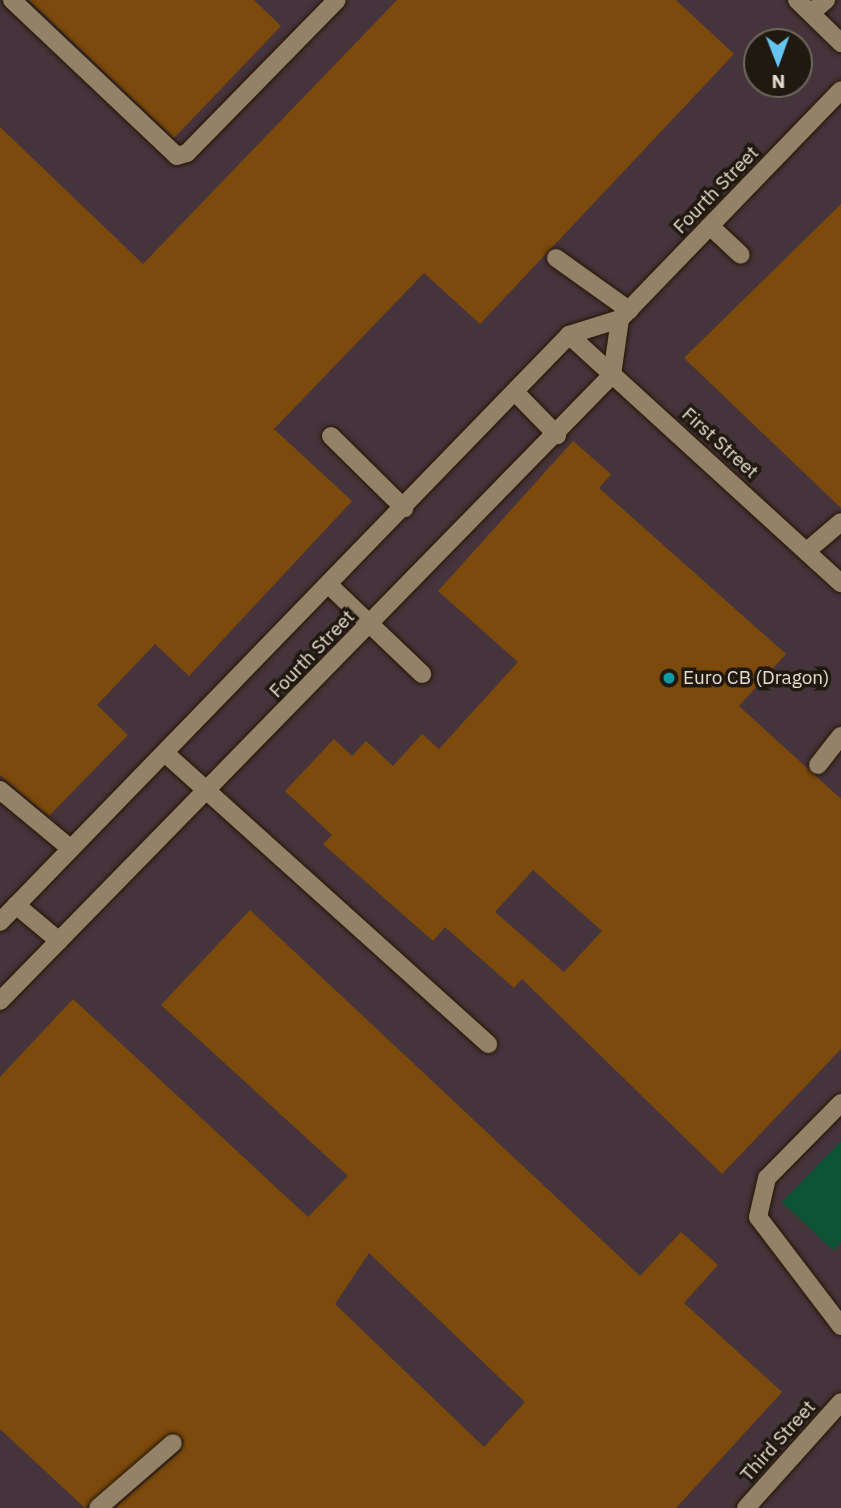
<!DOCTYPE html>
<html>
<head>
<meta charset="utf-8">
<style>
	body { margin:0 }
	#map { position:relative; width:841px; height:1508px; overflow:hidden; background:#3e3018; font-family:"IBM Plex Sans",sans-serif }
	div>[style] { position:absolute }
	.industrial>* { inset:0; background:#46343d }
	.green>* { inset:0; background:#0d5437 }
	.building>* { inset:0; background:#7c4a0c }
	.roads { filter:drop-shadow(0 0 2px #251702) drop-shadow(0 0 2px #251702) }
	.minor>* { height:18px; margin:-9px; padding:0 9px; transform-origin:9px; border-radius:9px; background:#938168 }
	.dots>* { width:19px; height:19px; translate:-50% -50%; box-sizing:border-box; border:4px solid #20190f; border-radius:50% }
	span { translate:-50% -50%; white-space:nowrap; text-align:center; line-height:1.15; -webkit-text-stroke:7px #20190f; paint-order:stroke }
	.street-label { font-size:19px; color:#e6dccf }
	.poi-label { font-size:19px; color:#e6dccf }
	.left { translate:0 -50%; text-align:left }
	.north { position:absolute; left:743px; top:28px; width:70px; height:70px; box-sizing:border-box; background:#20190f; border:2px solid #6f675c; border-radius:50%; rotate:179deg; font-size:19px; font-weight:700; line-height:28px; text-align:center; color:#e6dccf }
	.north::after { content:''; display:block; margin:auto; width:24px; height:32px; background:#65c5ee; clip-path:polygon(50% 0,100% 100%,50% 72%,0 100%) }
</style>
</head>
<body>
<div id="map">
	<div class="industrial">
		<i style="clip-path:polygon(evenodd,0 0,841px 0,841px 1508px,0 1508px,0 0,757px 42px,799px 42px,799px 84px,757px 84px,757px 42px)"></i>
	</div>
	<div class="green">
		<i style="clip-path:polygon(841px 1141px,841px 1242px,833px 1250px,782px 1202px)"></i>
	</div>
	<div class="building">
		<i style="clip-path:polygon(29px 0,254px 0,281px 26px,174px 138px)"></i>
		<i style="clip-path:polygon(397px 0,676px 0,734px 54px,480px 324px,424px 273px,274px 429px,352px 501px,189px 676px,155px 644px,97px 705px,128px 735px,49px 816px,0 775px,0 127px,143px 264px)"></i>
		<i style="clip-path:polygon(841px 204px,841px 508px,684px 358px)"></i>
		<i style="clip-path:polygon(evenodd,573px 441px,611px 474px,599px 488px,786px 654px,739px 706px,841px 799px,841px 1049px,722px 1174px,522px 979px,514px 988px,445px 927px,433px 941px,323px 844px,332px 835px,285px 791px,334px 739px,352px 756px,366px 741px,393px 766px,422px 734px,439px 749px,518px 662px,438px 591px,573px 441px,533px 870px,602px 931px,564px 972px,495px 912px,533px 870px)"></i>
		<i style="clip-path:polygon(evenodd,250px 910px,640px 1276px,681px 1232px,718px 1265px,684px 1303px,782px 1392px,676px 1508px,115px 1508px,181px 1451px,184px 1440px,172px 1432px,85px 1508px,0 1429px,0 1077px,73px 999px,308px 1217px,348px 1176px,161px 1005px,250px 910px,369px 1253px,525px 1402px,484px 1447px,335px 1304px,369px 1253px)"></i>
	</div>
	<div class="roads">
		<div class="minor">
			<i style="left:12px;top:0;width:227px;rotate:43.4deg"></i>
			<i style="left:177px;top:156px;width:10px;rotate:-17deg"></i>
			<i style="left:187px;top:153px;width:214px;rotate:-45.6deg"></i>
			<i style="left:797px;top:0;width:62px;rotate:44.3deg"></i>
			<i style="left:811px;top:13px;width:20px;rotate:-41deg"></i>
			<i style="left:710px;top:226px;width:42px;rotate:43.1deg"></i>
			<i style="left:556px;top:258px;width:90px;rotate:35.5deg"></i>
			<i style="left:569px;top:335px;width:368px;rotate:42.4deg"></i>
			<i style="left:516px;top:393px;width:59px;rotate:45.7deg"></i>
			<i style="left:331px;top:436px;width:103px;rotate:44.6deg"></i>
			<i style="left:808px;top:550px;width:43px;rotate:-40.3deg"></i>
			<i style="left:329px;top:585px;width:129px;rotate:43.7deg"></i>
			<i style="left:165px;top:753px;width:435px;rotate:42deg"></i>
			<i style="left:818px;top:765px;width:37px;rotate:-52deg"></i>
			<i style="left:0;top:790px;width:92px;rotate:39.7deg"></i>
			<i style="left:16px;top:905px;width:56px;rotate:39.9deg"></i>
			<i style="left:0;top:922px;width:818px;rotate:-45.89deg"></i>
			<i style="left:569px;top:335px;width:53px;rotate:-17.4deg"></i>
			<i style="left:620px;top:319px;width:318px;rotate:-46deg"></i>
			<i style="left:0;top:1001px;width:875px;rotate:-45.65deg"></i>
			<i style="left:612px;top:375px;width:57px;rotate:-81.9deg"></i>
			<i style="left:841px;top:1103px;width:105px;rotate:134.6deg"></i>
			<i style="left:767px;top:1178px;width:40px;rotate:103deg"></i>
			<i style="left:758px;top:1217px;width:137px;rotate:52.7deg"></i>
			<i style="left:98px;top:1508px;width:99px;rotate:-40.9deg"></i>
			<i style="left:746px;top:1508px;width:142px;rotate:-48.1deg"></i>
		</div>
	</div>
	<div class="dots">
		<i style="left:669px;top:678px;background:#0f9aa8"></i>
	</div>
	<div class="street-label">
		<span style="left:716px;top:190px;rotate:-46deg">Fourth Street</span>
		<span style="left:720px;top:443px;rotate:42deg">First Street</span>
		<span style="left:312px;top:654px;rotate:-46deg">Fourth Street</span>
		<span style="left:778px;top:1441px;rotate:-48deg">Third Street</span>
	</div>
	<div class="poi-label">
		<span class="left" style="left:683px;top:678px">Euro CB (Dragon)</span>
	</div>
	<div class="north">N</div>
</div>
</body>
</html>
